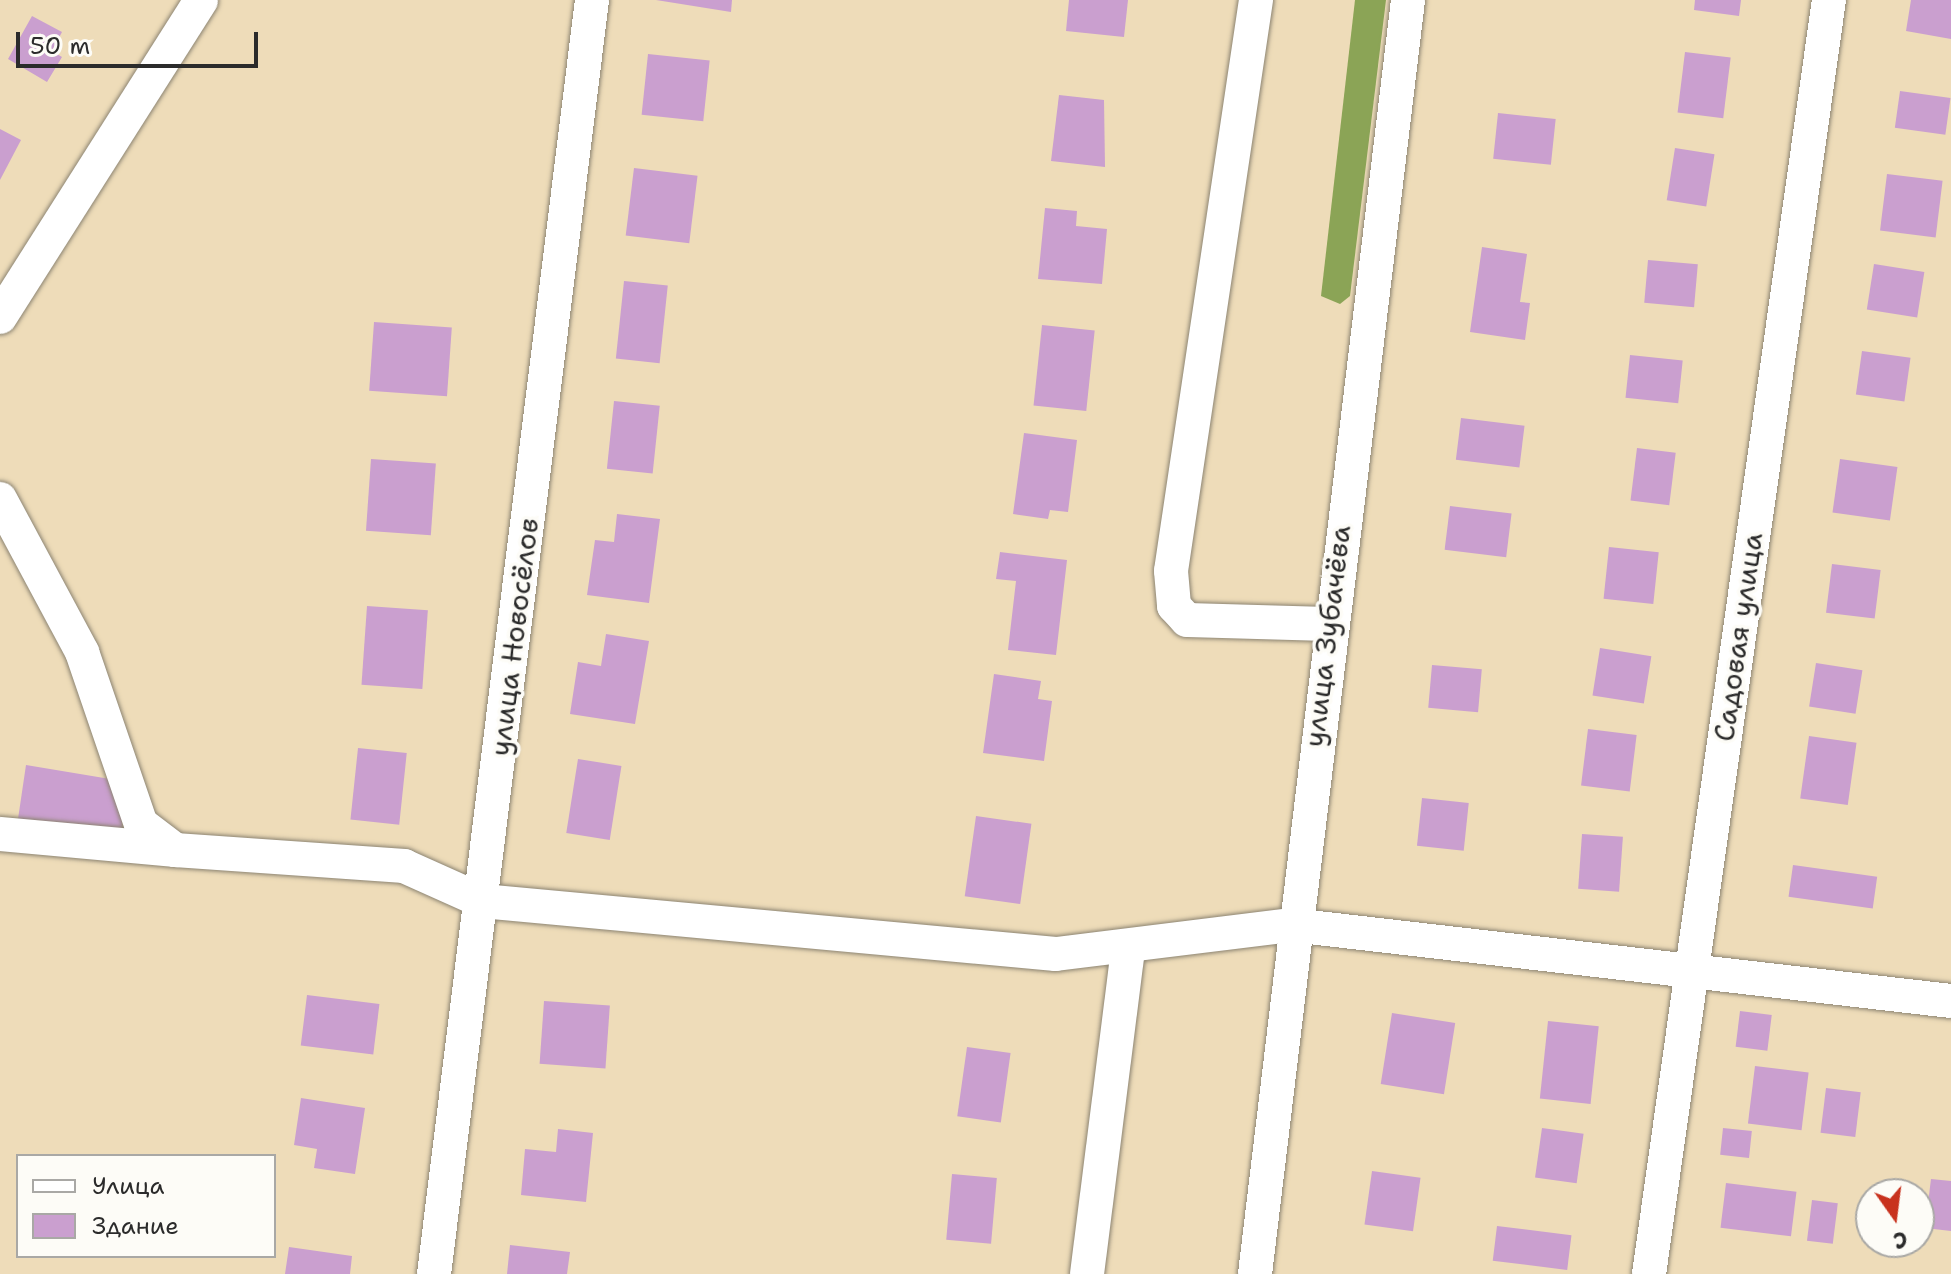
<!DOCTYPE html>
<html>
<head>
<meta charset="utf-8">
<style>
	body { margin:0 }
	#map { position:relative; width:1951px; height:1274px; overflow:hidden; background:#eedcb9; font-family:"Shantell Sans",sans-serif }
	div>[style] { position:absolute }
	.forest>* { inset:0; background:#8ba456 }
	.building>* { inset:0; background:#ca9fcf; transform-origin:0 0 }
	.roads { filter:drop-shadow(0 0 2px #8c8472) drop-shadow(0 0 2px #8c8472) }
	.minor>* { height:34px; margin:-17px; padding:0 17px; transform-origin:17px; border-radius:17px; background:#fff }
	span { translate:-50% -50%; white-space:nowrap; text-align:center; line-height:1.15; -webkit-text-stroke:7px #fdfcf7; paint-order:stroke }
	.street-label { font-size:28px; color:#2b2b2b }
	.legend { position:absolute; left:16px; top:1154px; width:260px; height:104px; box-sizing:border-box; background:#fdfcf7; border:2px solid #a9a8a5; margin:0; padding:10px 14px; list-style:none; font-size:24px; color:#2b2b2b }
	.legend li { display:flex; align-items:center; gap:16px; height:40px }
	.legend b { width:40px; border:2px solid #a9a8a5 }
	.north { position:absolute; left:1855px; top:1178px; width:80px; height:80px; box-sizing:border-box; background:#fdfcf7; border:2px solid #a9a8a5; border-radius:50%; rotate:166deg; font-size:22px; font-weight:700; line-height:32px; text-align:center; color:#2b2b2b }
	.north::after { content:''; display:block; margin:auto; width:28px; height:36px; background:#c8321e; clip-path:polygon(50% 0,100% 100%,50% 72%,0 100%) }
	.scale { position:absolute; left:16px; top:32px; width:242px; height:36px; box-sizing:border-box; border:4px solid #2b2b2b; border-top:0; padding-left:10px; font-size:24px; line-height:28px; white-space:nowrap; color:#2b2b2b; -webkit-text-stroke:6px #fdfcf7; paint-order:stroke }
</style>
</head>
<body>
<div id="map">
	<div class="forest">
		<i style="clip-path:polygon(1355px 0,1386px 0,1350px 296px,1340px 304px,1321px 296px)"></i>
	</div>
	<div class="building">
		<i style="clip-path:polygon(656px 0,732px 0,731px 12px)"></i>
		<i style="clip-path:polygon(1069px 0,1128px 0,1124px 37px,1066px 31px)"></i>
		<i style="clip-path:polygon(1695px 0,1741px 0,1739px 16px,1694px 10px)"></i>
		<i style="clip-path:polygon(1911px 0,1951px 0,1951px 39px,1906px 31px)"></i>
		<i style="clip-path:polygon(32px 16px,62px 32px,52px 51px,62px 57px,47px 82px,8px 59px)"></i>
		<i style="left:1685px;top:52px;width:46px;height:61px;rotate:7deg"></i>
		<i style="left:648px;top:54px;width:62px;height:61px;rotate:6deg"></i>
		<i style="left:1900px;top:91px;width:51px;height:37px;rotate:8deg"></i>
		<i style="clip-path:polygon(1059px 95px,1104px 100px,1105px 167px,1051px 161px)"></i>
		<i style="left:1498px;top:113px;width:58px;height:46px;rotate:6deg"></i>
		<i style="clip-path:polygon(0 129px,21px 140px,0 180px)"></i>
		<i style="left:1675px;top:148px;width:40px;height:53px;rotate:9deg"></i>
		<i style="left:634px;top:168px;width:64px;height:68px;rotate:7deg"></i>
		<i style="left:1887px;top:174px;width:56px;height:57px;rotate:7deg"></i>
		<i style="clip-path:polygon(1045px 208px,1077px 211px,1076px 226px,1107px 229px,1102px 284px,1038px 279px)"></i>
		<i style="clip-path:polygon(1482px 247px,1527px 254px,1520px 302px,1530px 303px,1525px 340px,1470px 332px)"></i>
		<i style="left:1648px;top:260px;width:50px;height:43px;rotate:5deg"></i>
		<i style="left:1874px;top:264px;width:51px;height:46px;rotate:9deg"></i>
		<i style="left:624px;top:281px;width:44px;height:78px;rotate:6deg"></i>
		<i style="left:374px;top:322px;width:78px;height:69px;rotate:4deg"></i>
		<i style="left:1042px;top:325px;width:53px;height:81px;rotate:6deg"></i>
		<i style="left:1862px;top:351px;width:49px;height:44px;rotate:8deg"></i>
		<i style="left:1630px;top:355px;width:53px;height:43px;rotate:6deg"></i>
		<i style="left:614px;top:401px;width:46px;height:68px;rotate:6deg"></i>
		<i style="left:1461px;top:418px;width:64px;height:42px;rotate:7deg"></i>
		<i style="clip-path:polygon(1024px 433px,1077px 440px,1068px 512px,1050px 510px,1048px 519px,1013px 514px)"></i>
		<i style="left:1637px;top:448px;width:39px;height:53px;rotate:7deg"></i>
		<i style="left:371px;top:459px;width:65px;height:72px;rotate:4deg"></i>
		<i style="left:1840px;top:459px;width:58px;height:54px;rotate:8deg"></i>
		<i style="left:1450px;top:506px;width:62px;height:44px;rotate:7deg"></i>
		<i style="clip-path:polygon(617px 514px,660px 519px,649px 603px,587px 595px,595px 540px,614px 542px)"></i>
		<i style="left:1609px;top:547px;width:50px;height:52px;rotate:6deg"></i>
		<i style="clip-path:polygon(1000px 552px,1067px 560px,1056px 655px,1008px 650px,1016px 581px,996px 579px)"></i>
		<i style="left:1832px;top:564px;width:49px;height:49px;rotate:7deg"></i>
		<i style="left:367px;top:606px;width:61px;height:79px;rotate:4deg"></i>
		<i style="clip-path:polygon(606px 634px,649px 641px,635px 724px,570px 714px,578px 662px,601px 666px)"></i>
		<i style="left:1600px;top:648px;width:52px;height:48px;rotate:9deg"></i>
		<i style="left:1816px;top:663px;width:47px;height:44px;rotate:9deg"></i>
		<i style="left:1432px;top:665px;width:50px;height:43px;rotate:5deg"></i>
		<i style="clip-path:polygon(994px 674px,1041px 681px,1038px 699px,1052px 701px,1044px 761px,983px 753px)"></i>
		<i style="left:1588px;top:729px;width:49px;height:57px;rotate:7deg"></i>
		<i style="left:1809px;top:736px;width:48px;height:63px;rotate:8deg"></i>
		<i style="left:358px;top:748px;width:49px;height:72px;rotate:6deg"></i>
		<i style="left:578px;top:759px;width:44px;height:75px;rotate:9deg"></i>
		<i style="clip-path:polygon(26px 765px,116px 780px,124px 836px,18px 819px)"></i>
		<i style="left:1422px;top:798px;width:47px;height:48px;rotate:6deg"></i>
		<i style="left:976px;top:816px;width:56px;height:81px;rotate:8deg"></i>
		<i style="left:1582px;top:834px;width:41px;height:55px;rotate:4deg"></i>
		<i style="left:1793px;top:865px;width:85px;height:32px;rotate:8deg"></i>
		<i style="left:307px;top:995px;width:73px;height:51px;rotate:7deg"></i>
		<i style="left:544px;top:1001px;width:66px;height:63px;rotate:4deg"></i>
		<i style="left:1740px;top:1011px;width:32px;height:36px;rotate:7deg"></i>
		<i style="left:1392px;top:1013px;width:64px;height:72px;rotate:9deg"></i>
		<i style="left:1548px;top:1021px;width:51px;height:78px;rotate:6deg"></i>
		<i style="left:967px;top:1047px;width:44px;height:70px;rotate:8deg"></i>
		<i style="left:1755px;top:1066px;width:54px;height:58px;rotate:7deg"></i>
		<i style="left:1826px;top:1088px;width:35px;height:45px;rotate:7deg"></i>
		<i style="clip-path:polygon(301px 1098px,365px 1108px,355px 1174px,314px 1168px,317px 1149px,294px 1145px)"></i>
		<i style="left:1542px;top:1128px;width:42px;height:50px;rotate:8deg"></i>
		<i style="left:1723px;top:1128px;width:29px;height:27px;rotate:6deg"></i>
		<i style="clip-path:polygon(558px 1129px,593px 1133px,586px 1202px,521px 1195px,525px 1149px,556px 1152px)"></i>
		<i style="left:1372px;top:1171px;width:49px;height:54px;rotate:8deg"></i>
		<i style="left:952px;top:1174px;width:45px;height:66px;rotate:5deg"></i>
		<i style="clip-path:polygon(1931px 1179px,1951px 1181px,1951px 1231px,1925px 1228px)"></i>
		<i style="left:1726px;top:1183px;width:71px;height:45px;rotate:7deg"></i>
		<i style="left:1812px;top:1200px;width:26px;height:41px;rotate:7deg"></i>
		<i style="left:1497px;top:1226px;width:75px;height:35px;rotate:7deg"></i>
		<i style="clip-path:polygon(510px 1245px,570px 1252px,567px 1274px,507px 1274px)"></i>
		<i style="clip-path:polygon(289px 1247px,352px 1256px,350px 1274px,285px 1274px)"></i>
	</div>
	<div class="roads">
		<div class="minor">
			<i style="left:1256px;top:0;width:577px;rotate:98.47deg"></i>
			<i style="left:1171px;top:571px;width:35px;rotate:85deg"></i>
			<i style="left:1174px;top:606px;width:19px;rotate:47deg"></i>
			<i style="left:1187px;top:620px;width:141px;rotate:1.6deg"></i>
			<i style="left:0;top:317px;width:375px;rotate:-57.6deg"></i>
			<i style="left:0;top:499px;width:174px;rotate:61.8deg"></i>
			<i style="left:82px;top:652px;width:182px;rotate:71.1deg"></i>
			<i style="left:141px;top:824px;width:43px;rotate:37.4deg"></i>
			<i style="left:175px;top:850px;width:230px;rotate:4deg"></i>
			<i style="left:404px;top:866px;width:85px;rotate:24.2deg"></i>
			<i style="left:482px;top:901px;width:576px;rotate:5.28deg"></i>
			<i style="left:1056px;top:954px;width:238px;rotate:-7deg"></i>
			<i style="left:1292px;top:925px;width:663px;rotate:6.58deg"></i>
			<i style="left:0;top:834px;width:176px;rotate:5.2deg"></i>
			<i style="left:434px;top:1274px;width:1284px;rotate:-82.93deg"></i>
			<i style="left:1087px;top:1274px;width:327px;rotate:-82.8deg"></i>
			<i style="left:1255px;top:1274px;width:1283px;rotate:-83.15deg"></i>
			<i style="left:1649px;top:1274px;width:1287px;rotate:-81.96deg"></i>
		</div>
	</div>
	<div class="street-label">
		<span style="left:1327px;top:636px;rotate:-83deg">улица Зубачёва</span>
		<span style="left:514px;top:637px;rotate:-83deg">улица Новосёлов</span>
		<span style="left:1738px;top:637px;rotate:-82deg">Садовая улица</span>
	</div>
	<ul class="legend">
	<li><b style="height:10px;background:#fff"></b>Улица</li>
	<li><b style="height:22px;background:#ca9fcf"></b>Здание</li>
	</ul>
	<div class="north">С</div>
	<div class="scale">50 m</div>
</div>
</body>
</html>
